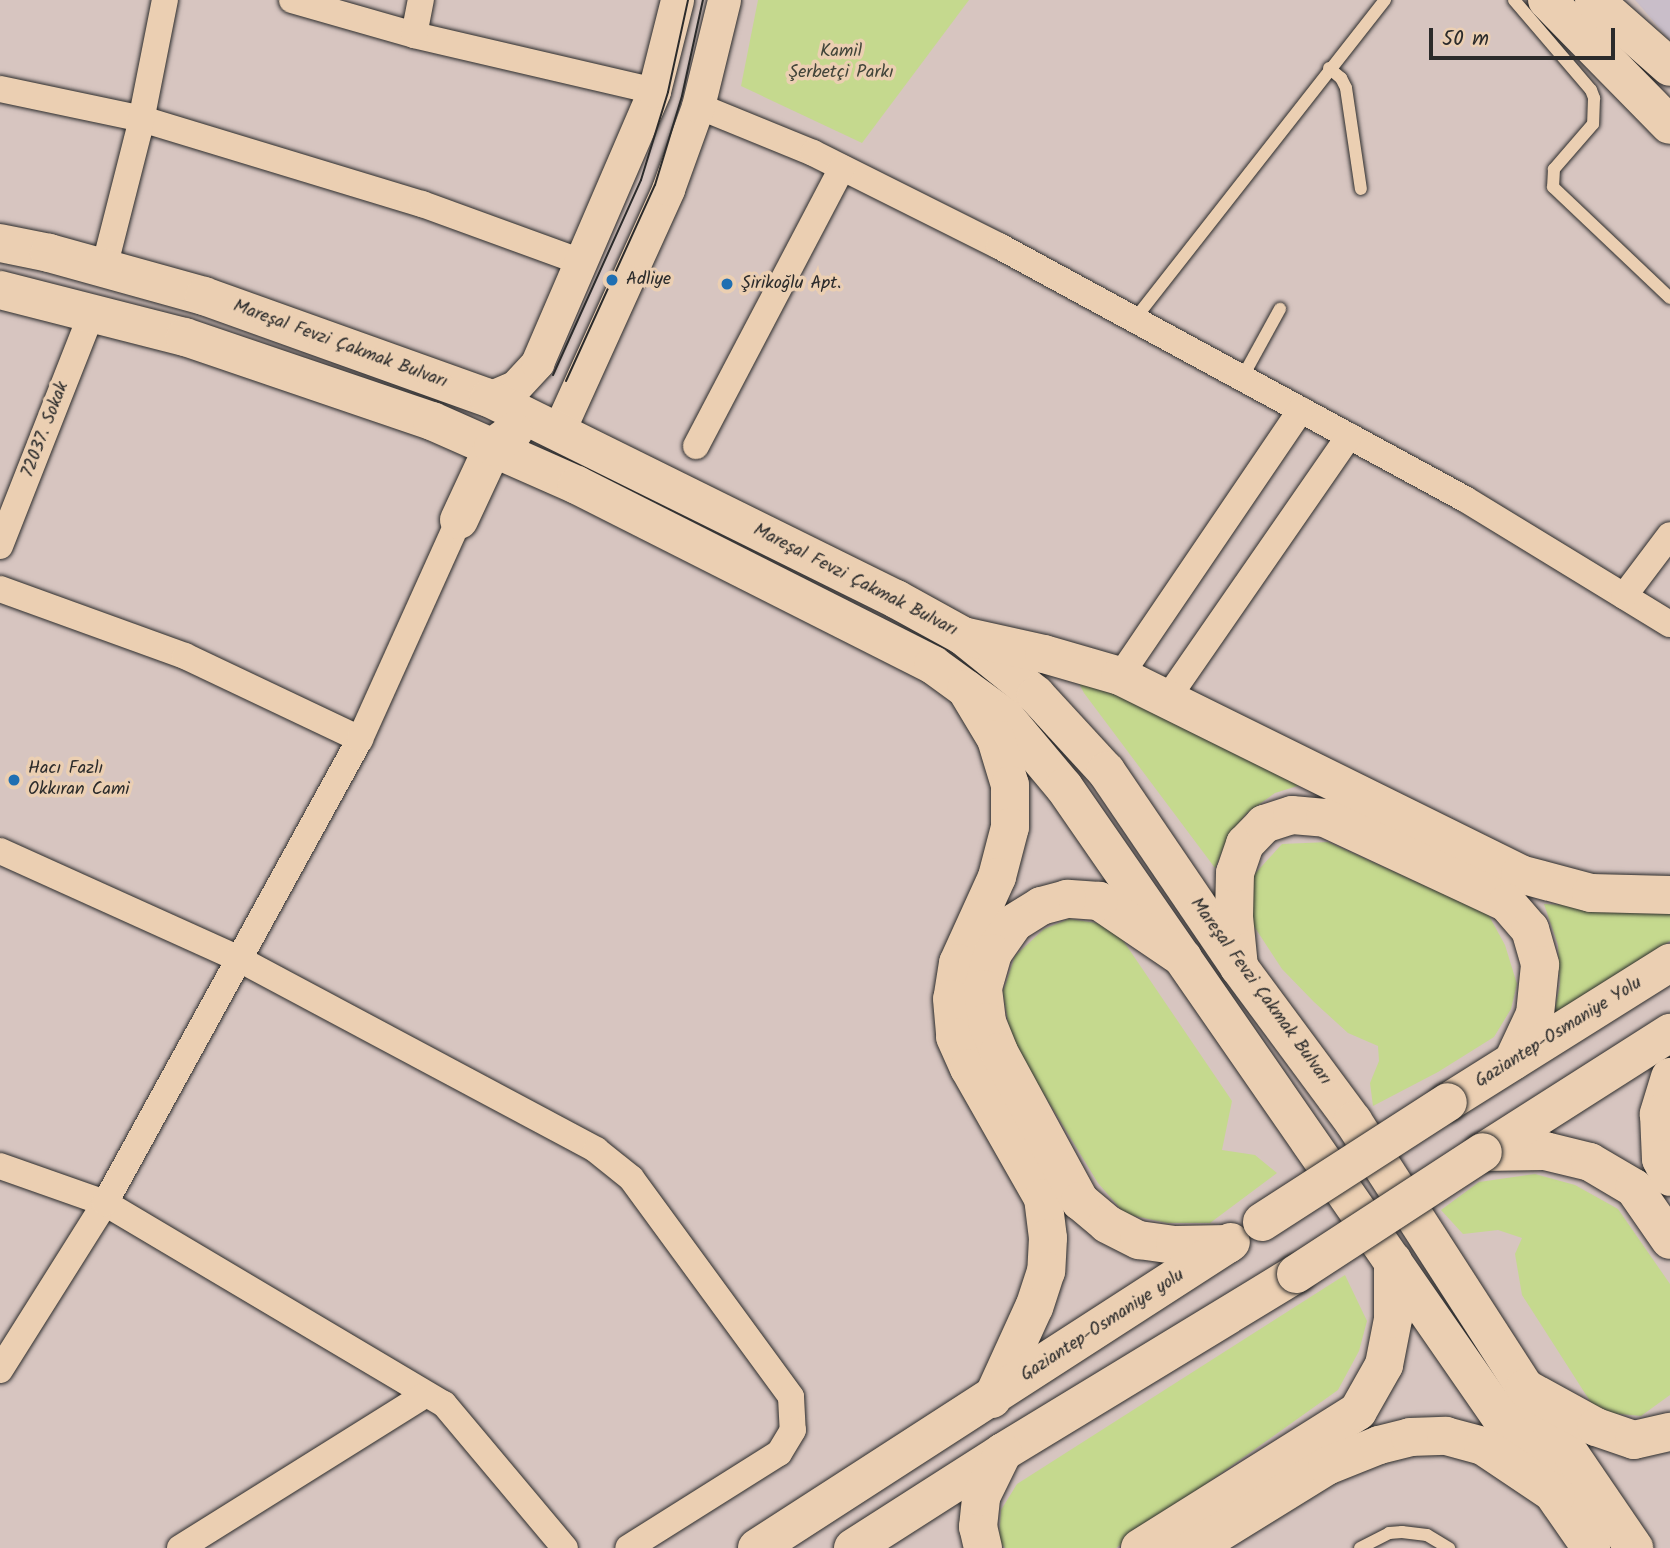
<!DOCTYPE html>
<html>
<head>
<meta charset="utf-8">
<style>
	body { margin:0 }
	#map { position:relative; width:1670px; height:1548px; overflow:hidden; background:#d7c5c0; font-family:Kalam,sans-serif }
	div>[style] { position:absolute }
	.built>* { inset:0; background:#c9bec9 }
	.green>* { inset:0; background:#c5d98e }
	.roads { filter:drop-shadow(0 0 2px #2b2b2b) drop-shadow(0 0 2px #2b2b2b) }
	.service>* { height:12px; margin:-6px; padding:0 6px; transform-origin:6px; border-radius:6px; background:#ebcfb2 }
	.minor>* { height:26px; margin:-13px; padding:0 13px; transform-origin:13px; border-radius:13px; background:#ebcfb2 }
	.tertiary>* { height:33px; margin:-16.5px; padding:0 16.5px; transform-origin:16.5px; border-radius:16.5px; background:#ebcfb2 }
	.primary>* { height:38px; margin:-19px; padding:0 19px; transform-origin:19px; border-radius:19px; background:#ebcfb2 }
	.trunk>* { height:38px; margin:-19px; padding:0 19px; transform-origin:19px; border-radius:19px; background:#ebcfb2 }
	.tram>* { height:2px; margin:-1px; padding:0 1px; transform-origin:1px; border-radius:1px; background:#2b2b2b }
	.bridges { filter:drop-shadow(0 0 2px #2b2b2b) drop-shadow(0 0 2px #2b2b2b) }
	.trunk-bridge>* { height:38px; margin:-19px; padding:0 19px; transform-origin:19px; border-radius:19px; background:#ebcfb2 }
	.dots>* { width:19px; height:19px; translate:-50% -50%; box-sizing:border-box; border:4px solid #ebcfb2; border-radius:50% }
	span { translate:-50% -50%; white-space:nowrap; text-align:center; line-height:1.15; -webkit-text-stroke:7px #ebcfb2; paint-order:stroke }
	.park-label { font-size:18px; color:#42453a }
	.poi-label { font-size:18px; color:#2b2b2b }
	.left { translate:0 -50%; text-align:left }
	.street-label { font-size:18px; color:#2b2b2b }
	.scale { position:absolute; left:1429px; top:28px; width:186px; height:32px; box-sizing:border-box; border:4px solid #2b2b2b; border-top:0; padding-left:9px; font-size:21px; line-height:24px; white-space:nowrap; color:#2b2b2b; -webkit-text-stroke:5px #ebcfb2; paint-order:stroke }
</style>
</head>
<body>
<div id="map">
	<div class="built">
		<i style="clip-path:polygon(1635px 0,1670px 0,1670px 41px,1649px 16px)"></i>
	</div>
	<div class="green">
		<i style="clip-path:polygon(758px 0,969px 0,862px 143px,741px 86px)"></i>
		<i style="clip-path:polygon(1074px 674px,1307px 783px,1275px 793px,1247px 813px,1229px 835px,1215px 868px,1084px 693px)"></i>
		<i style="clip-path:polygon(1328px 842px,1488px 914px,1505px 945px,1517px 984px,1511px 1009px,1494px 1037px,1438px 1072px,1373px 1106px,1370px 1083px,1379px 1061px,1378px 1046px,1348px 1033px,1314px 1002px,1282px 969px,1248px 917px,1251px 878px,1282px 844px)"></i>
		<i style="clip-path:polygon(1544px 904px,1670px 909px,1670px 941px,1554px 1015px,1560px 984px,1558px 945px)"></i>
		<i style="clip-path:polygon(1069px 919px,1097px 923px,1118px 933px,1232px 1101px,1222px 1150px,1255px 1155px,1277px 1173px,1210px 1223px,1167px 1223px,1125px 1214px,1098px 1183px,1011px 1040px,1003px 992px,1015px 956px,1044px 929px)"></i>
		<i style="clip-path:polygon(1535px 1174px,1575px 1185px,1618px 1209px,1670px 1284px,1670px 1395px,1641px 1416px,1597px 1412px,1522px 1295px,1515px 1254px,1522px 1238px,1498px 1230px,1463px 1234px,1441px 1210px,1479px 1182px)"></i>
		<i style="clip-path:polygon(1345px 1275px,1367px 1321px,1359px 1351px,1338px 1390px,1116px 1548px,1005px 1548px,999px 1541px,1001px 1510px,1017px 1484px)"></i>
	</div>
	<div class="roads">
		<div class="service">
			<i style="left:1514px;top:0;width:118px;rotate:49.5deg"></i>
			<i style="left:1591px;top:90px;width:9px;rotate:69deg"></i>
			<i style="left:1594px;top:98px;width:26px;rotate:92deg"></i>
			<i style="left:1593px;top:124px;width:60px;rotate:130.9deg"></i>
			<i style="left:1554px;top:169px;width:18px;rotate:93deg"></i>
			<i style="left:1553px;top:187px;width:161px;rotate:43.5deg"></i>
			<i style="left:1329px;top:68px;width:16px;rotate:40deg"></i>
			<i style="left:1341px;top:78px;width:11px;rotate:63deg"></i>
			<i style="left:1346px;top:88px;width:102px;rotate:81.6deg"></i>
			<i style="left:1134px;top:320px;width:407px;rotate:-51.9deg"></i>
			<i style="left:1242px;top:378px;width:79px;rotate:-61.2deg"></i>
			<i style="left:1360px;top:1548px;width:33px;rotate:-27deg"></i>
			<i style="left:1389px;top:1533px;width:13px;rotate:-4deg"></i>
			<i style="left:1402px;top:1532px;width:25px;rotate:7deg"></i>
			<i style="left:1427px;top:1535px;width:26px;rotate:31deg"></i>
		</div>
		<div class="minor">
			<i style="left:292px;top:0;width:127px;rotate:16deg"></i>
			<i style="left:414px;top:35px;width:246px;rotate:13.1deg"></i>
			<i style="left:414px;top:35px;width:36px;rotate:-79deg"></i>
			<i style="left:0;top:89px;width:145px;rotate:11.9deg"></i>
			<i style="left:142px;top:119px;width:293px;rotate:16.9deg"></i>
			<i style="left:422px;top:204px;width:169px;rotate:20deg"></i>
			<i style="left:698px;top:106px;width:124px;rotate:22.2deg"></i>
			<i style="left:813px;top:153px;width:208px;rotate:26.6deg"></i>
			<i style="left:999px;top:246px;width:530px;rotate:28.5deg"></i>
			<i style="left:1465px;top:499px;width:240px;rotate:31.4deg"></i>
			<i style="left:104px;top:268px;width:141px;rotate:-75.7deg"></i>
			<i style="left:139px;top:131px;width:134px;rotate:-78.8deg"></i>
			<i style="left:696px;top:446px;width:314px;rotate:-62.3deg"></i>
			<i style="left:0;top:546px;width:251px;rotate:-68.5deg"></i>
			<i style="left:0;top:589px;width:197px;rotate:19.9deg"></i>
			<i style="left:185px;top:656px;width:194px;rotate:25.4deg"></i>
			<i style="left:1624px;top:596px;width:76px;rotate:-53deg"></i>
			<i style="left:1120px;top:676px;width:322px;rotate:-55.8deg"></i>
			<i style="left:1167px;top:699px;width:320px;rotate:-55.3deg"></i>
			<i style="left:0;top:851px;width:262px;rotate:24.3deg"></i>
			<i style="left:239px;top:959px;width:405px;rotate:28.1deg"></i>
			<i style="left:596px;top:1150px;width:45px;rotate:38.7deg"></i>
			<i style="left:631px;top:1178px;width:271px;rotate:53.8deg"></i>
			<i style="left:791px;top:1397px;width:33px;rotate:87deg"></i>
			<i style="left:793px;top:1430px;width:27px;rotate:121deg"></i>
			<i style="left:779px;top:1453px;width:178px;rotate:147.8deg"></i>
			<i style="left:0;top:1166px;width:111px;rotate:19.4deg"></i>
			<i style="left:105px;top:1203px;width:394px;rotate:30.7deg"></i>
			<i style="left:444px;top:1404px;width:188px;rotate:50deg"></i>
			<i style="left:0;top:1370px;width:197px;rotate:-57.8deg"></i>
			<i style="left:105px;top:1203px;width:529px;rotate:-61.21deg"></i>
			<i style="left:360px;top:739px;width:240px;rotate:-65.7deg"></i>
			<i style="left:180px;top:1548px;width:290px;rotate:-32deg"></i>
		</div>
		<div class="tertiary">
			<i style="left:489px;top:398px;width:28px;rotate:-23deg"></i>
			<i style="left:515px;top:387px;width:33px;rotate:-47deg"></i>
			<i style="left:537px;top:363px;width:296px;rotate:-66.7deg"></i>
			<i style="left:654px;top:91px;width:94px;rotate:-75.8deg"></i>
			<i style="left:558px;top:432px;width:267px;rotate:-65.6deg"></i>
			<i style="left:668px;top:189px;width:88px;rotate:-70.1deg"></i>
			<i style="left:698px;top:106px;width:109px;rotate:-76.2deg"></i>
		</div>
		<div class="primary">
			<i style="left:1547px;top:0;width:175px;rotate:45.5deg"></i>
			<i style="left:1594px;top:0;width:101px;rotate:41.4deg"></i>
			<i style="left:0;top:243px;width:50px;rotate:11.5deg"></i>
			<i style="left:49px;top:253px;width:161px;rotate:15.5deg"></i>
			<i style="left:204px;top:296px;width:303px;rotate:19.7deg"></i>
			<i style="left:489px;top:398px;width:454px;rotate:26.3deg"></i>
			<i style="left:896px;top:599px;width:77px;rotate:28.9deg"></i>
			<i style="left:963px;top:636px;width:94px;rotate:38.9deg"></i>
			<i style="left:1036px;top:695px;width:103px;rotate:47.4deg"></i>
			<i style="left:1106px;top:771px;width:237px;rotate:55.8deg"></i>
			<i style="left:1239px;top:967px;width:192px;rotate:53.5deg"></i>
			<i style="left:1353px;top:1121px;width:318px;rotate:57.2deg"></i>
			<i style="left:1525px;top:1388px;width:194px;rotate:55.7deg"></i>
			<i style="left:0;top:290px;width:191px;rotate:14.3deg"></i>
			<i style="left:185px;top:337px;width:261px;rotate:18.8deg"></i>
			<i style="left:432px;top:421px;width:158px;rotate:23.8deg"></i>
			<i style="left:577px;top:485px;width:399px;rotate:26.8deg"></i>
			<i style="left:933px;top:665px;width:90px;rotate:36deg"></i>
			<i style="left:1006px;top:718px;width:90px;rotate:50deg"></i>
			<i style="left:1064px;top:787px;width:926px;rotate:55.3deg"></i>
			<i style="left:459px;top:520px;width:81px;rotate:-65deg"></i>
			<i style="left:493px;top:447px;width:26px;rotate:-37deg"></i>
		</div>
		<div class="trunk">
			<i style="left:963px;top:636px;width:83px;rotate:12.5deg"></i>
			<i style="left:1044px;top:654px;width:79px;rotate:16.1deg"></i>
			<i style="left:1120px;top:676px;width:446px;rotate:26.3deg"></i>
			<i style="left:1520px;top:874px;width:73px;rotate:15deg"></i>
			<i style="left:1591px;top:893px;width:79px;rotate:1.5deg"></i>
			<i style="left:966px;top:689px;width:58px;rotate:59deg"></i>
			<i style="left:996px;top:739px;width:48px;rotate:73.1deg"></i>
			<i style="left:1010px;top:785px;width:42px;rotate:90deg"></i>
			<i style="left:1010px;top:827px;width:52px;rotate:104.6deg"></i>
			<i style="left:997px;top:877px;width:94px;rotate:114.4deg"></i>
			<i style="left:958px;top:963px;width:36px;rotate:99deg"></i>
			<i style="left:952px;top:999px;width:38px;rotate:85deg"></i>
			<i style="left:955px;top:1037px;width:34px;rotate:66deg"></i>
			<i style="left:969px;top:1068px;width:150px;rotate:60.4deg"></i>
			<i style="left:1043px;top:1198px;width:40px;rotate:82.9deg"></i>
			<i style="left:1048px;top:1238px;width:33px;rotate:93deg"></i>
			<i style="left:1046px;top:1271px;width:38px;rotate:108deg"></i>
			<i style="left:1034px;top:1307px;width:101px;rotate:114.5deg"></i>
			<i style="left:1183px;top:958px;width:102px;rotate:-145.8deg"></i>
			<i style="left:1099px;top:901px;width:32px;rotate:-176deg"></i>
			<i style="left:1067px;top:899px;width:27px;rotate:165deg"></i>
			<i style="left:1041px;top:906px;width:32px;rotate:148deg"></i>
			<i style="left:1014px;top:923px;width:37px;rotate:125deg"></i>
			<i style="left:993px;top:953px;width:37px;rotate:106deg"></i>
			<i style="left:983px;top:989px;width:33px;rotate:83deg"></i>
			<i style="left:987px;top:1022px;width:32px;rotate:68deg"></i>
			<i style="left:999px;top:1052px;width:170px;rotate:61.5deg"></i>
			<i style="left:1080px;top:1201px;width:35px;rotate:40deg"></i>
			<i style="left:1107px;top:1224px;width:36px;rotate:27deg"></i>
			<i style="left:1139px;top:1240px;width:36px;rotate:8deg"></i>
			<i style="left:1175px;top:1245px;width:53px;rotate:-1.1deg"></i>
			<i style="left:1239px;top:967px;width:50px;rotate:-95.7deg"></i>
			<i style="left:1234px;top:917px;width:44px;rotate:-88.7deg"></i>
			<i style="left:1235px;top:873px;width:31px;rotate:-71deg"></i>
			<i style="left:1245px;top:844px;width:28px;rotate:-46deg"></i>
			<i style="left:1264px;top:824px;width:29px;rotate:-18deg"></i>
			<i style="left:1292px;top:815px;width:33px;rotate:5deg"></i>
			<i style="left:1325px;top:818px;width:201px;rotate:25deg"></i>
			<i style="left:1507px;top:903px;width:35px;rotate:49deg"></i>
			<i style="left:1530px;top:929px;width:37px;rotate:74deg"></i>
			<i style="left:1540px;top:965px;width:49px;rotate:95.8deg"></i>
			<i style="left:1535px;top:1014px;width:52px;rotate:115.1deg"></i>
			<i style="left:1670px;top:1077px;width:39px;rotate:107deg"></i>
			<i style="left:1659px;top:1114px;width:45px;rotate:87.5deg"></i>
			<i style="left:1661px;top:1159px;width:20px;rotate:63deg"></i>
			<i style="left:1448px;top:1102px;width:262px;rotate:-32.1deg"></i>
			<i style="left:1483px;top:1152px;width:62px;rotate:-0.9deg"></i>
			<i style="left:1545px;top:1151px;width:46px;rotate:13.7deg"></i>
			<i style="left:1590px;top:1162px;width:51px;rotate:30.6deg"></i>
			<i style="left:1634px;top:1188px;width:63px;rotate:55.3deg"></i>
			<i style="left:1483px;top:1152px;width:222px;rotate:-32.5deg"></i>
			<i style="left:1525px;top:1388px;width:81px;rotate:28.8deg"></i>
			<i style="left:1596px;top:1427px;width:40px;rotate:18.9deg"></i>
			<i style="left:1634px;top:1440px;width:37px;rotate:-13deg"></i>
			<i style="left:757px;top:1548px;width:564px;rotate:-32.85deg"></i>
			<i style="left:853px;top:1548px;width:178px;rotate:-32.6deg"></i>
			<i style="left:1003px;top:1452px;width:343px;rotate:-31.3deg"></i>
			<i style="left:983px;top:1548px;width:22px;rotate:-103deg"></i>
			<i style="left:978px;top:1527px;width:30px;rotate:-84deg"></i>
			<i style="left:981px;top:1497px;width:50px;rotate:-63.9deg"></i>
			<i style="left:1140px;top:1548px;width:257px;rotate:-32.1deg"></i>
			<i style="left:1358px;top:1411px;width:53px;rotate:-60.5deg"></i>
			<i style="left:1384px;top:1365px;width:47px;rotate:-78.9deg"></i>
			<i style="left:1393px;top:1319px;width:58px;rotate:-90deg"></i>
			<i style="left:1194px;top:1548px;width:156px;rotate:-31.7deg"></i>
			<i style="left:1327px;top:1466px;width:56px;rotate:-22deg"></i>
			<i style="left:1379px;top:1445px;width:32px;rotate:-14deg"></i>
			<i style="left:1410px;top:1437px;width:36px;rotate:-2deg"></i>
			<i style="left:1446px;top:1436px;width:38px;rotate:15deg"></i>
			<i style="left:1483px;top:1446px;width:88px;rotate:33.9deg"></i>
		</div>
	</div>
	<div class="tram">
		<i style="left:553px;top:375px;width:214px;rotate:-65.7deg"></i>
		<i style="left:641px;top:180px;width:92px;rotate:-72.9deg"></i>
		<i style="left:668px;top:92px;width:94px;rotate:-77.7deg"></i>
		<i style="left:566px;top:381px;width:215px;rotate:-65.6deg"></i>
		<i style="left:655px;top:185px;width:93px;rotate:-73.1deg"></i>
		<i style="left:682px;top:96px;width:98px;rotate:-77.7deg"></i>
	</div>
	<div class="bridges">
		<div class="trunk-bridge">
			<i style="left:1262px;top:1222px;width:221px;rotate:-32.8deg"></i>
			<i style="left:1296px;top:1274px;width:223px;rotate:-33.1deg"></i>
		</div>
	</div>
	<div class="dots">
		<i style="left:612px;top:280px;background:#1f6fb2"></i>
		<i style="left:727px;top:284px;background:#1f6fb2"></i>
		<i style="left:14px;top:780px;background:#1f6fb2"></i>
	</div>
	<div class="park-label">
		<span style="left:841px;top:63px">Kamil<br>Şerbetçi Parkı</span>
	</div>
	<div class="poi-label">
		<span class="left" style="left:626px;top:280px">Adliye</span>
		<span class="left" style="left:741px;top:284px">Şirikoğlu Apt.</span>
		<span class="left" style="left:28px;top:780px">Hacı Fazlı<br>Okkıran Cami</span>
	</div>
	<div class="street-label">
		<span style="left:340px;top:345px;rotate:20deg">Mareşal Fevzi Çakmak Bulvarı</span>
		<span style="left:46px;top:430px;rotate:-69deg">72037. Sokak</span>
		<span style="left:855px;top:581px;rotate:27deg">Mareşal Fevzi Çakmak Bulvarı</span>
		<span style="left:1260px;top:992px;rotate:54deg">Mareşal Fevzi Çakmak Bulvarı</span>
		<span style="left:1559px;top:1033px;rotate:-32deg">Gaziantep-Osmaniye Yolu</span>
		<span style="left:1103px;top:1326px;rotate:-33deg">Gaziantep-Osmaniye yolu</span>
	</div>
	<div class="scale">50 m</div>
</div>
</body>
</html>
